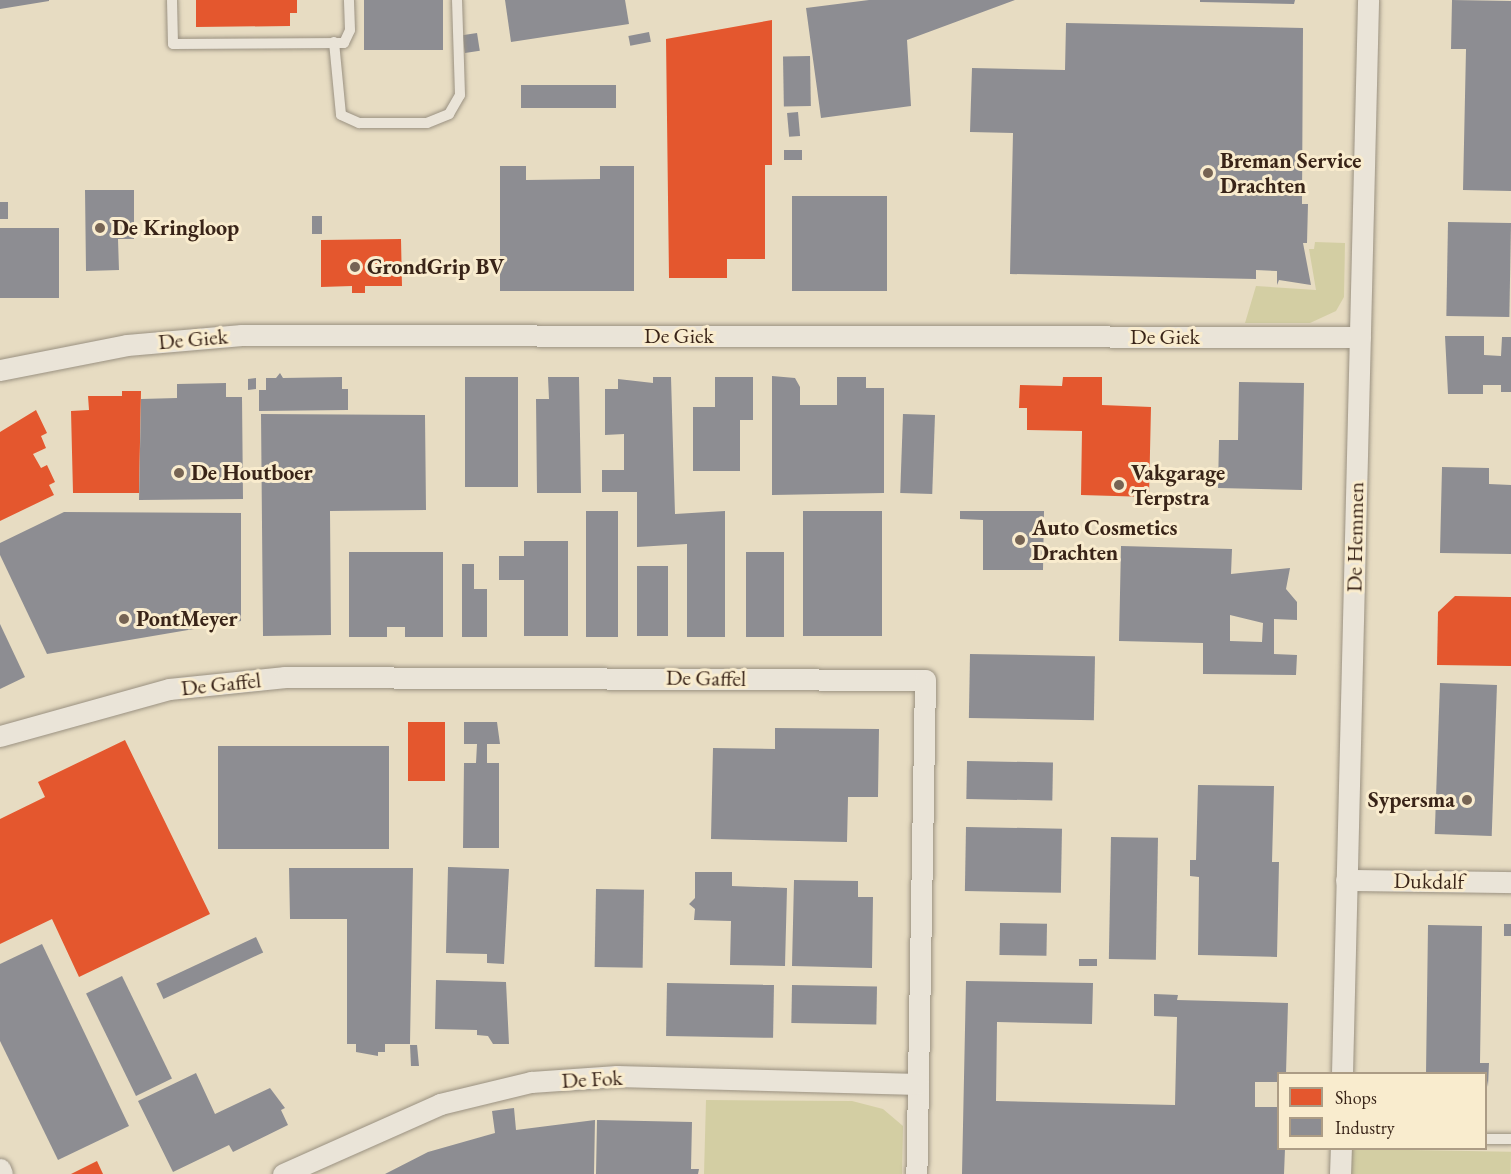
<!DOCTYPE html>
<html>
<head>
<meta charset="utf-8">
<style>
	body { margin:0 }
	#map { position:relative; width:1511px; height:1174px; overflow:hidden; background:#e7dcc2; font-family:"EB Garamond",serif }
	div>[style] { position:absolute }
	.green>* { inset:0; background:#d3cea3; transform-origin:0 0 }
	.shops>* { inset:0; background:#e4572e; transform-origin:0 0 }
	.industry>* { inset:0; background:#8d8d92; transform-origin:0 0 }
	.roads { filter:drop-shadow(0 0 2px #9a9181) drop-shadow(0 0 2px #9a9181) }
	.service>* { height:10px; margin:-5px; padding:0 5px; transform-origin:5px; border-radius:5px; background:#eae4d8 }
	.minor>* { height:21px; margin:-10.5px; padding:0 10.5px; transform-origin:10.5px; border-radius:10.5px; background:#eae4d8 }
	.dots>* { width:16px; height:16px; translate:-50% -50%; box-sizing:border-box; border:3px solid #f9ecce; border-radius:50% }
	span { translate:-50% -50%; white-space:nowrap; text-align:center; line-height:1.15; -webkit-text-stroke:6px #f9ecce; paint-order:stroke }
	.poi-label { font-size:22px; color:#392418; font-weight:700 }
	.left { translate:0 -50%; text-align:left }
	.right { translate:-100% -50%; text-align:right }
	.street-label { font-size:22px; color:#392418 }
	.legend { position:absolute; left:1277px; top:1072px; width:210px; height:78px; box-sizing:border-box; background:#f9ecce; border:2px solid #ac9c85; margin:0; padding:8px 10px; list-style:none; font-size:18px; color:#392418 }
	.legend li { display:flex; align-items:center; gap:12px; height:30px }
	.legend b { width:30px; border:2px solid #ac9c85 }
</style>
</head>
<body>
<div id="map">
	<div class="green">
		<i style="clip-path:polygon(1315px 242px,1345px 243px,1344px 297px,1336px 311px,1310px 323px,1245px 323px,1256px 286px,1316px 290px,1309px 249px,1314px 249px)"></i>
		<i style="clip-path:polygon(706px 1100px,852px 1101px,883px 1109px,903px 1126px,902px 1174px,704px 1174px)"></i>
		<i style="left:1352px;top:1149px;width:159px;height:25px;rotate:1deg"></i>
	</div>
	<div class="shops">
		<i style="clip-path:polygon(196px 0,297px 0,297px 13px,290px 13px,290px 26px,196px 27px)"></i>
		<i style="clip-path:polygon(772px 20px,772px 165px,765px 165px,765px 259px,727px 259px,727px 278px,669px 278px,666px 39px)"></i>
		<i style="clip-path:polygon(401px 239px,402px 286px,365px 286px,365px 293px,352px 293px,352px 286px,321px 287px,321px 240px)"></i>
		<i style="clip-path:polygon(1063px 377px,1102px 377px,1102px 405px,1151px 407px,1149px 497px,1081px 495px,1082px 431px,1027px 430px,1027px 408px,1019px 408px,1020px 385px,1062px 386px)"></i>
		<i style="clip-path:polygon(122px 391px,141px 391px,139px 493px,73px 493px,71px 411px,89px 410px,88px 396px,122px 396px)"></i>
		<i style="clip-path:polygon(36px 410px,47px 433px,41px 436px,46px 448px,33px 454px,41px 468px,47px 465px,55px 482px,49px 485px,54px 495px,0 521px,0 432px)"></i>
		<i style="clip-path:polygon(1455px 596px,1511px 597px,1511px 666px,1437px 665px,1438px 612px)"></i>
		<i style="left:408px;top:722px;width:37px;height:59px"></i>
		<i style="clip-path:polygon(125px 740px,210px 914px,79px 977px,52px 919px,0 944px,0 819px,45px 797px,38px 782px)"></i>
		<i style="clip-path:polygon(97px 1161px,103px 1174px,71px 1174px)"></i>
	</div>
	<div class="industry">
		<i style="clip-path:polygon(0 0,49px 0,49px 1px,0 9px)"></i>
		<i style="left:364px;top:0;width:79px;height:50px"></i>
		<i style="clip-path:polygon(505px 0,625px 0,629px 24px,511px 42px)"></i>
		<i style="clip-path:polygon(869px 0,1015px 0,907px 40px,911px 106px,821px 118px,806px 8px)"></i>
		<i style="clip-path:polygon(1200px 0,1295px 0,1294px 4px,1200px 2px)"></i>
		<i style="clip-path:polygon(1452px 0,1511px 1px,1511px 191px,1463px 190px,1466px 49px,1451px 49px)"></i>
		<i style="clip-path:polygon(1066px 23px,1303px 28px,1302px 204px,1308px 204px,1307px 243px,1303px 243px,1311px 285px,1279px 280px,1277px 285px,1277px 271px,1256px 270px,1256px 279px,1010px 274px,1013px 133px,970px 132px,972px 68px,1065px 70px)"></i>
		<i style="left:649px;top:32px;width:10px;height:21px;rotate:79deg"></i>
		<i style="left:477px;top:33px;width:18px;height:15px;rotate:81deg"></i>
		<i style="left:810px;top:56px;width:50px;height:27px;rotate:89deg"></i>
		<i style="left:521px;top:85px;width:95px;height:23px"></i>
		<i style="left:798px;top:112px;width:24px;height:11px;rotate:85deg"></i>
		<i style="left:784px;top:150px;width:18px;height:10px"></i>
		<i style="clip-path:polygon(500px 166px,526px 166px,526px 180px,600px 179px,600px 166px,634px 166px,634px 291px,500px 291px)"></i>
		<i style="clip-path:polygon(85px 190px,134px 190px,134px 239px,118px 239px,119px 270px,86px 271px)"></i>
		<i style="left:792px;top:196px;width:95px;height:95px"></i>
		<i style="left:0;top:202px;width:8px;height:17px"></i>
		<i style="left:312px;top:216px;width:10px;height:18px"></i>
		<i style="left:1448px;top:222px;width:63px;height:94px;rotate:1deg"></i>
		<i style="left:0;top:228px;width:59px;height:70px"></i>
		<i style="clip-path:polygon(1445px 336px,1484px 336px,1484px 355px,1501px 356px,1502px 337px,1511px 337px,1511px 392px,1501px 392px,1501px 385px,1483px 385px,1483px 394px,1448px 394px)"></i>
		<i style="clip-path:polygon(280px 373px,283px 378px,342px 377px,342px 389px,348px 389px,348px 410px,259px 411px,259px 390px,266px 390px,266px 378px,276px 378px)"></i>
		<i style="clip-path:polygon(772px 376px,795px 378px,800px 387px,800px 405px,837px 405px,837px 377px,866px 377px,866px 388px,884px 388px,884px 493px,772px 495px)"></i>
		<i style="left:465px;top:377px;width:53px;height:110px"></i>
		<i style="clip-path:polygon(548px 377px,579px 377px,581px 493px,537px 493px,536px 399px,549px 399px)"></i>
		<i style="clip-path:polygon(653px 377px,671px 377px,675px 514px,725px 511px,725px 637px,687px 637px,687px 544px,637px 547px,637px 492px,602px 492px,602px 470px,624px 470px,624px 434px,605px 435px,605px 389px,618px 389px,618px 379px,653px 383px)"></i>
		<i style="clip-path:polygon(715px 377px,753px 377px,753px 420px,740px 420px,740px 471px,693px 471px,693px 407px,715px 407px)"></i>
		<i style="clip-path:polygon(256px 378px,256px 389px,248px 390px,248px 379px)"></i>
		<i style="clip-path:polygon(1239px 382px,1304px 383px,1302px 490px,1218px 488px,1219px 440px,1238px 440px)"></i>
		<i style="clip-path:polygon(226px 383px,226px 397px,242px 397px,243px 499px,139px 500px,141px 399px,177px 398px,177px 384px)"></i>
		<i style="clip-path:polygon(261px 414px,425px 415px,426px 510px,330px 511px,331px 635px,263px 636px)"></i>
		<i style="left:903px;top:414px;width:32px;height:79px;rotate:2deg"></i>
		<i style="clip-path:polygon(1442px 467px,1489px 468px,1489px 484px,1511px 485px,1511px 554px,1440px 553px)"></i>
		<i style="left:586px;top:511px;width:32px;height:126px"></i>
		<i style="left:803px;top:511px;width:79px;height:125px"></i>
		<i style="clip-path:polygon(960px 511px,1044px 511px,1043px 570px,983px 570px,983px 520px,960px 519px)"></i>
		<i style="clip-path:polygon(64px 512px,241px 513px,241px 621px,47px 654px,0 555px,0 543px)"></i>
		<i style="clip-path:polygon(524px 541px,568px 541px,568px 636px,524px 636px,524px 580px,499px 580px,499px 556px,524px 556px)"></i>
		<i style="clip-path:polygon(evenodd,1121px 546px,1232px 549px,1231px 574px,1290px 568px,1286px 589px,1297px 602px,1297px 620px,1274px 619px,1274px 654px,1297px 655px,1296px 675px,1203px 674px,1203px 643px,1119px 641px,1121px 546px,1230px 615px,1263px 623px,1262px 642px,1230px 641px,1230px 615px)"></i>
		<i style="clip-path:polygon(349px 552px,443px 552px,443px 637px,405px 637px,405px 627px,387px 627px,387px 637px,349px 637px)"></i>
		<i style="left:746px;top:552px;width:38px;height:85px"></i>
		<i style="clip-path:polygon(462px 564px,474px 564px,474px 589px,487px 589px,487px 637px,462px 637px)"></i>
		<i style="left:637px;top:566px;width:31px;height:70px"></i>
		<i style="clip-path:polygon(0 624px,25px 677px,0 689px)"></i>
		<i style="left:970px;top:654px;width:125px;height:64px;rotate:1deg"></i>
		<i style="left:1440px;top:683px;width:57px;height:151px;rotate:2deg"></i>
		<i style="clip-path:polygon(464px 722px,497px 722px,500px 744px,487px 744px,487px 763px,499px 763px,499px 848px,463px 848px,464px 763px,476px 763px,477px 744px,464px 744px)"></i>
		<i style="clip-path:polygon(775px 728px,879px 729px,878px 797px,848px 797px,847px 842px,711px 839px,713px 748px,775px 749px)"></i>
		<i style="left:218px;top:746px;width:171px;height:103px"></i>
		<i style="left:967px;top:761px;width:86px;height:38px;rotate:1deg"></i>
		<i style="clip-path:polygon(1198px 785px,1274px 786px,1272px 862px,1279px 862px,1277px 957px,1198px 955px,1199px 877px,1190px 876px,1190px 860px,1196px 860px)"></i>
		<i style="left:966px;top:827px;width:96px;height:64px;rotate:1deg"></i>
		<i style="left:1111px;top:837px;width:47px;height:122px;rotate:1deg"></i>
		<i style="clip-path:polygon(448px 867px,509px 869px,504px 964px,487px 963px,487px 954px,446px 953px)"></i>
		<i style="clip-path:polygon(289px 868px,413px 868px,410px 1044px,385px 1044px,385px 1052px,378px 1052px,378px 1056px,356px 1052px,356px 1044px,347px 1044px,347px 919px,290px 919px)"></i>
		<i style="clip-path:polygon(695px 872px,732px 872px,732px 886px,787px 888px,785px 966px,730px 965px,731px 921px,694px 920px,695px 909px,689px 904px,695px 898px)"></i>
		<i style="clip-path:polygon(794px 880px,858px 881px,858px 897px,873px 897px,872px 968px,792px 966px)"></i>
		<i style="left:596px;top:889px;width:48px;height:78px;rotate:1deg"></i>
		<i style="left:1000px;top:923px;width:47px;height:32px;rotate:1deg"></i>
		<i style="left:1504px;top:924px;width:7px;height:12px"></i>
		<i style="clip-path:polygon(1428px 925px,1482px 926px,1480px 1063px,1489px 1063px,1488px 1087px,1486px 1074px,1426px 1074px)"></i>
		<i style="left:256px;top:937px;width:17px;height:110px;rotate:65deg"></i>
		<i style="clip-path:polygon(42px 944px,129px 1126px,58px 1160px,0 1041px,0 964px)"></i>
		<i style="left:1079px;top:959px;width:18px;height:7px"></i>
		<i style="left:122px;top:976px;width:114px;height:40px;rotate:64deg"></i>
		<i style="clip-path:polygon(436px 980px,506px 982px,509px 1044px,493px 1044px,488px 1036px,477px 1035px,477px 1030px,435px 1029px)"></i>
		<i style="clip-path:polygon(966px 981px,1093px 983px,1092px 1024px,997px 1022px,996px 1101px,1175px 1105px,1177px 1017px,1154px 1016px,1154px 994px,1178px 995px,1177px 1000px,1288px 1003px,1286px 1074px,1278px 1074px,1278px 1082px,1255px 1082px,1255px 1107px,1278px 1107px,1278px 1149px,1285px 1149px,1284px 1174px,962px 1174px)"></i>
		<i style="left:667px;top:983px;width:107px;height:53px;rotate:1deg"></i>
		<i style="left:792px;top:985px;width:85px;height:38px;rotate:1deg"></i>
		<i style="clip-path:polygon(410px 1045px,417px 1045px,419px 1066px,411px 1066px)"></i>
		<i style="clip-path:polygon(196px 1073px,215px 1114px,270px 1088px,285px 1108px,281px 1110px,288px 1125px,233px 1152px,229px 1145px,173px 1172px,138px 1101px)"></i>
		<i style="clip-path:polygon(514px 1108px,516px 1130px,595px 1120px,594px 1174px,385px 1174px,428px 1152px,495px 1133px,492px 1111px)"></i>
		<i style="clip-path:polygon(597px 1120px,692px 1122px,691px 1169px,699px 1169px,698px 1174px,596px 1174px)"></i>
	</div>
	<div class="roads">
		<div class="service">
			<i style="left:172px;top:0;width:44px;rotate:88.7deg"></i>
			<i style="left:173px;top:44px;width:171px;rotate:-0.3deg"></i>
			<i style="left:344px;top:43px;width:14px;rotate:-65deg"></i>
			<i style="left:350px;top:30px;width:30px;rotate:-92deg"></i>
			<i style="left:334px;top:42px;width:73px;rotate:84.5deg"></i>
			<i style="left:341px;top:115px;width:20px;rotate:24deg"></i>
			<i style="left:359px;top:123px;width:68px"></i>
			<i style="left:427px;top:123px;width:24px;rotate:-22deg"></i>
			<i style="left:449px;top:114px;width:22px;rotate:-60deg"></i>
			<i style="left:460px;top:95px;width:95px;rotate:-91.8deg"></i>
			<i style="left:1486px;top:1139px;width:25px"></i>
		</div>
		<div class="minor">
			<i style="left:0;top:370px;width:129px;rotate:-11.1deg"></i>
			<i style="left:127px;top:345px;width:115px;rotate:-5deg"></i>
			<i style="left:242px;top:335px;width:1118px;rotate:0.1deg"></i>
			<i style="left:0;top:736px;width:175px;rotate:-15.5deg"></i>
			<i style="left:169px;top:689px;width:117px;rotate:-5.9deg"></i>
			<i style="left:285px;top:677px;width:640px;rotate:0.27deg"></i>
			<i style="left:925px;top:680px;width:494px;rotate:91deg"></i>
			<i style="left:1346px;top:880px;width:165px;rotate:0.7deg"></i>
			<i style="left:1342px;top:1074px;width:1074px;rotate:-88.61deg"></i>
			<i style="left:0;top:1169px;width:5px;rotate:68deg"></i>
			<i style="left:283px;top:1174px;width:172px;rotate:-24deg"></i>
			<i style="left:440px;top:1104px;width:94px;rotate:-13.6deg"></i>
			<i style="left:531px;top:1082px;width:86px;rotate:-4deg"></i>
			<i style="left:617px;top:1076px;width:301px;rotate:1.5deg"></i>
			<i style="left:1340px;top:1174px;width:26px;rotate:-88deg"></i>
		</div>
	</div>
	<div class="dots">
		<i style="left:1208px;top:173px;background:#766454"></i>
		<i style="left:100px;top:228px;background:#766454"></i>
		<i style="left:355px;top:267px;background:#766454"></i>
		<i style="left:179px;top:473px;background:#766454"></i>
		<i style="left:1119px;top:485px;background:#766454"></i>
		<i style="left:1020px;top:540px;background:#766454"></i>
		<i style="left:124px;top:619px;background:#766454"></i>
		<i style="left:1467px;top:800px;background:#766454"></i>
	</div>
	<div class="poi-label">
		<span class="left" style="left:1220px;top:173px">Breman Service<br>Drachten</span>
		<span class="left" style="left:112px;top:228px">De Kringloop</span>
		<span class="left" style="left:367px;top:267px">GrondGrip BV</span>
		<span class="left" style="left:1131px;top:485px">Vakgarage<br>Terpstra</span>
		<span class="left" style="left:191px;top:473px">De Houtboer</span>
		<span class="left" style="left:1032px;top:540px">Auto Cosmetics<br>Drachten</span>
		<span class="left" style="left:136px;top:619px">PontMeyer</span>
		<span class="right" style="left:1455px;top:800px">Sypersma</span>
	</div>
	<div class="street-label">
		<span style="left:679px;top:336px">De Giek</span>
		<span style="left:1165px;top:337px">De Giek</span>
		<span style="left:193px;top:339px;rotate:-5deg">De Giek</span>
		<span style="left:1355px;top:537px;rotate:-89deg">De Hemmen</span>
		<span style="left:706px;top:678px;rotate:1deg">De Gaffel</span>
		<span style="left:221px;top:684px;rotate:-6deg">De Gaffel</span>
		<span style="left:1429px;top:881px;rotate:1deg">Dukdalf</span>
		<span style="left:592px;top:1079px;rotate:-3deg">De Fok</span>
	</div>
	<ul class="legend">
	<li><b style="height:16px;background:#e4572e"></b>Shops</li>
	<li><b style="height:16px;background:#8d8d92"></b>Industry</li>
	</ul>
</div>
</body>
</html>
